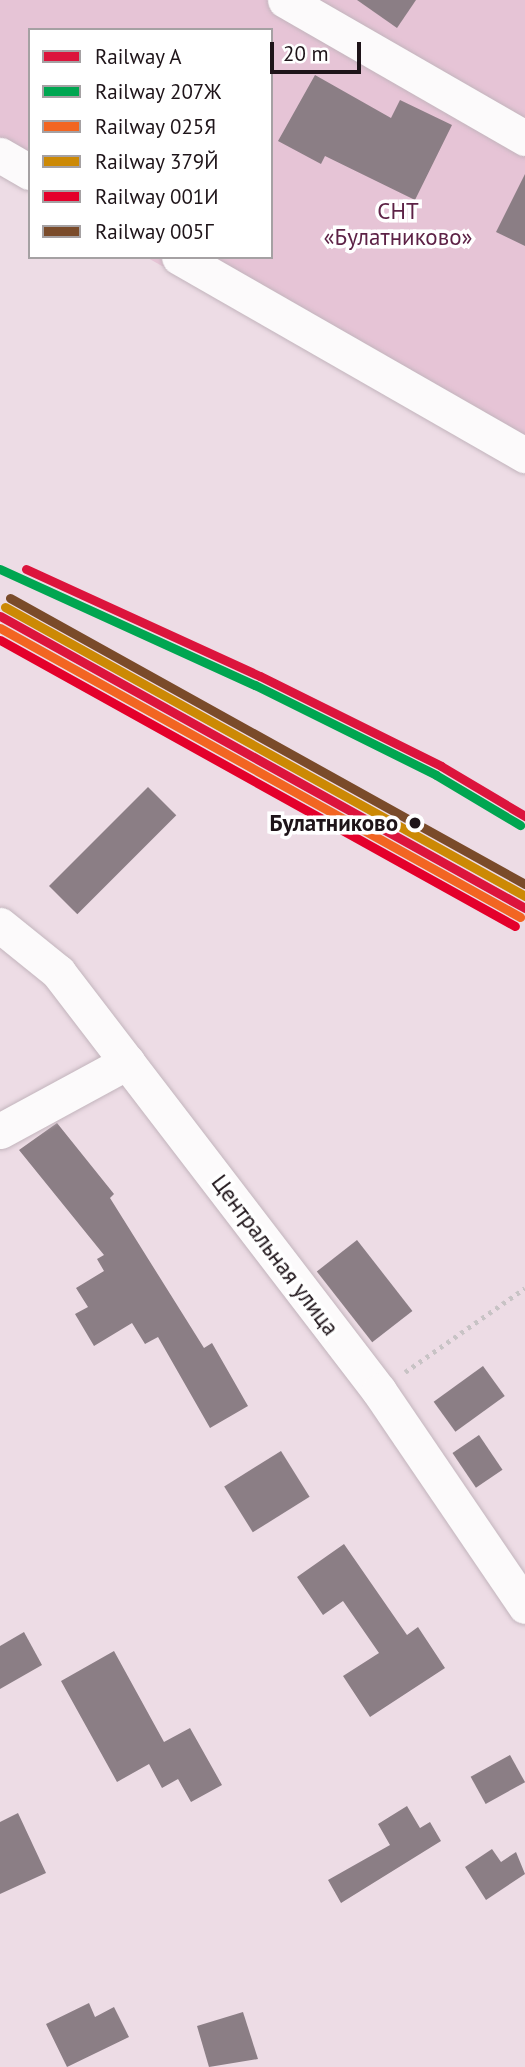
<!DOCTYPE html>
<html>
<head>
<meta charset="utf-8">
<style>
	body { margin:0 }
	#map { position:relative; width:525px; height:2067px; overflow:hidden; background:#eddce5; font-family:"PT Sans",sans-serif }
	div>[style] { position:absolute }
	.green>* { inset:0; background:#e6c4d6 }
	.building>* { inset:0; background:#8b7e85; transform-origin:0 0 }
	.path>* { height:4.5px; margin-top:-2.25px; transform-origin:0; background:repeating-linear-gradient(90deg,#c8c3c5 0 3.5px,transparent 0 8.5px) }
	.roads { filter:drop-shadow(0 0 2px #c2b4bc) drop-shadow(0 0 2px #c2b4bc) }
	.minor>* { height:35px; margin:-17.5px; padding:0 17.5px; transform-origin:17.5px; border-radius:17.5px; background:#fcfafb }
	.rail-1>* { height:9px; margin:-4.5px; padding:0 4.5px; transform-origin:4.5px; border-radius:4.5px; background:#dc143c }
	.rail-2>* { height:9px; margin:-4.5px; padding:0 4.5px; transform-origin:4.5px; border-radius:4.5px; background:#00a651 }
	.rail-3>* { height:9px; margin:-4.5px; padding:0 4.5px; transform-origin:4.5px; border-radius:4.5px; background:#f26522 }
	.rail-4>* { height:9px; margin:-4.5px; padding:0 4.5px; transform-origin:4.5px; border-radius:4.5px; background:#cc8905 }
	.rail-5>* { height:9px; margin:-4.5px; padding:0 4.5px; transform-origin:4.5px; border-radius:4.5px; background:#e4002b }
	.rail-6>* { height:9px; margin:-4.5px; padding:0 4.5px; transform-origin:4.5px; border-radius:4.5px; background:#7a4b2a }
	.dots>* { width:19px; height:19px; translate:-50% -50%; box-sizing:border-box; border:4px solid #fff; border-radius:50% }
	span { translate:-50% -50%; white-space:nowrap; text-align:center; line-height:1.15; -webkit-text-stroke:7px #fff; paint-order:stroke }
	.park-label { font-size:23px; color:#5d2246 }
	.stop-label { font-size:23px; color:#1e1419; font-weight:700 }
	.right { translate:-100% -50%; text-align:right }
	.street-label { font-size:23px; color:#1e1419 }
	.legend { position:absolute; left:28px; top:28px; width:245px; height:231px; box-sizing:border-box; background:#fff; border:2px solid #a5a1a3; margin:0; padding:9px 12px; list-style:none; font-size:21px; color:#1e1419 }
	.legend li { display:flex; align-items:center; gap:14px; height:35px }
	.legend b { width:35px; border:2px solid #a5a1a3 }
	.scale { position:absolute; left:270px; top:42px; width:91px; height:32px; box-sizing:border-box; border:4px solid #1e1419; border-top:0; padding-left:9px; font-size:21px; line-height:24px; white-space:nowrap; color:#1e1419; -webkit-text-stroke:5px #fff; paint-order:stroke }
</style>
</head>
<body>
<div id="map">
	<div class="green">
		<i style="clip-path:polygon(0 0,525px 0,525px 469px,146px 257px,271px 257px,271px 30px,30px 30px,30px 192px,0 175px)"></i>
	</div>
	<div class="building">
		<i style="clip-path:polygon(357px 0,416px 0,397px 28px)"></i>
		<i style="clip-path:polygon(315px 75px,391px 118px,400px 100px,452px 125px,415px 200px,325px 156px,321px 164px,278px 141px)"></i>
		<i style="clip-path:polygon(525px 174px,525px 246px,496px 232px)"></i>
		<i style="left:148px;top:787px;width:40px;height:140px;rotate:45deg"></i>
		<i style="clip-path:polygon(57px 1123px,114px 1194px,110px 1198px,204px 1348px,212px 1343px,248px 1406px,210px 1428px,158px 1337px,145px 1344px,132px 1323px,94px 1346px,75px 1314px,88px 1307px,76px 1288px,104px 1271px,97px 1259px,104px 1255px,19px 1150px)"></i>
		<i style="left:357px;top:1240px;width:90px;height:51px;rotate:52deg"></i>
		<i style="left:483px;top:1366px;width:37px;height:61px;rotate:54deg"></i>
		<i style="left:479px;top:1435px;width:42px;height:32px;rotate:56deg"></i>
		<i style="left:281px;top:1451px;width:54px;height:67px;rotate:58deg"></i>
		<i style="clip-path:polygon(344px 1544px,407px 1635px,418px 1627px,445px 1668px,370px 1717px,343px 1676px,379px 1653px,343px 1601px,323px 1615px,297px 1577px)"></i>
		<i style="clip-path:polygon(24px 1632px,42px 1665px,0 1689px,0 1646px)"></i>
		<i style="clip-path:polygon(114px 1651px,164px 1742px,190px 1728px,222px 1785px,191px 1802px,178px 1779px,162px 1788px,149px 1764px,117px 1782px,61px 1681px)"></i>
		<i style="left:510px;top:1755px;width:31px;height:45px;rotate:61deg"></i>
		<i style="clip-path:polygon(407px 1806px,420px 1828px,430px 1822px,441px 1841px,341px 1903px,328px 1880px,390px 1845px,378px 1824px)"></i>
		<i style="clip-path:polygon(18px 1813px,46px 1873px,0 1894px,0 1822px)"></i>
		<i style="clip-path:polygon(492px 1849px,501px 1862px,516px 1852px,525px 1874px,486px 1900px,465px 1867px)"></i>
		<i style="clip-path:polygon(89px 2003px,95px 2017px,114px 2007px,129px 2037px,67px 2067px,46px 2024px)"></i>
		<i style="clip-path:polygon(243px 2012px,258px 2059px,209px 2067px,197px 2026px)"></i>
	</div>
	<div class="path">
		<i style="left:405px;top:1372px;width:146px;rotate:-35deg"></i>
	</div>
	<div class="roads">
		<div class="minor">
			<i style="left:285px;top:0;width:277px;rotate:29.9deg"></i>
			<i style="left:0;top:155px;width:34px;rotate:30deg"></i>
			<i style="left:179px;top:257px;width:399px;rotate:29.8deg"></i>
			<i style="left:0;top:925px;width:75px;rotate:39deg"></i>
			<i style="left:58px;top:972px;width:528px;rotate:52.54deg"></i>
			<i style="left:379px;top:1391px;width:260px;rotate:55.8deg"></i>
			<i style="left:0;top:1131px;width:145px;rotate:-28.5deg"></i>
		</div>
	</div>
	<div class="rail-1">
		<i style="left:26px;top:569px;width:257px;rotate:24.6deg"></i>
		<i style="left:260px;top:676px;width:202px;rotate:26.4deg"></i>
		<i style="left:441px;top:766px;width:98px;rotate:30.8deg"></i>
		<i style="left:0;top:616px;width:601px;rotate:29.08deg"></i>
	</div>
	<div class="rail-2">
		<i style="left:0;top:569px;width:280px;rotate:24.5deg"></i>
		<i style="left:255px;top:685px;width:202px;rotate:26.4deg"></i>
		<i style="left:436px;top:775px;width:98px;rotate:30.8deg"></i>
	</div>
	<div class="rail-3">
		<i style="left:0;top:628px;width:595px;rotate:29.06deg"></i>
	</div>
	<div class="rail-4">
		<i style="left:5px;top:607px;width:595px;rotate:29.06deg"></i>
	</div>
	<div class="rail-5">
		<i style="left:0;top:640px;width:589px;rotate:29.05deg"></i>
	</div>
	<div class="rail-6">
		<i style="left:10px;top:598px;width:589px;rotate:29.05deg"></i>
	</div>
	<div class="dots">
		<i style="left:415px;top:823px;background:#1e1419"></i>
	</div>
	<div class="park-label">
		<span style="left:398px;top:224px">СНТ<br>«Булатниково»</span>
	</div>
	<div class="stop-label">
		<span class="right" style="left:398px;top:823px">Булатниково</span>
	</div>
	<div class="street-label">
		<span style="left:275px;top:1255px;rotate:53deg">Центральная улица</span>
	</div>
	<ul class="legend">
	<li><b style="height:9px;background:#dc143c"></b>Railway A</li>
	<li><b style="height:9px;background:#00a651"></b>Railway 207Ж</li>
	<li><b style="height:9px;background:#f26522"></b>Railway 025Я</li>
	<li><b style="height:9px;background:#cc8905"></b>Railway 379Й</li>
	<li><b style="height:9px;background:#e4002b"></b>Railway 001И</li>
	<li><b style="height:9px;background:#7a4b2a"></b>Railway 005Г</li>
	</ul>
	<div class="scale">20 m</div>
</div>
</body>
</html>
